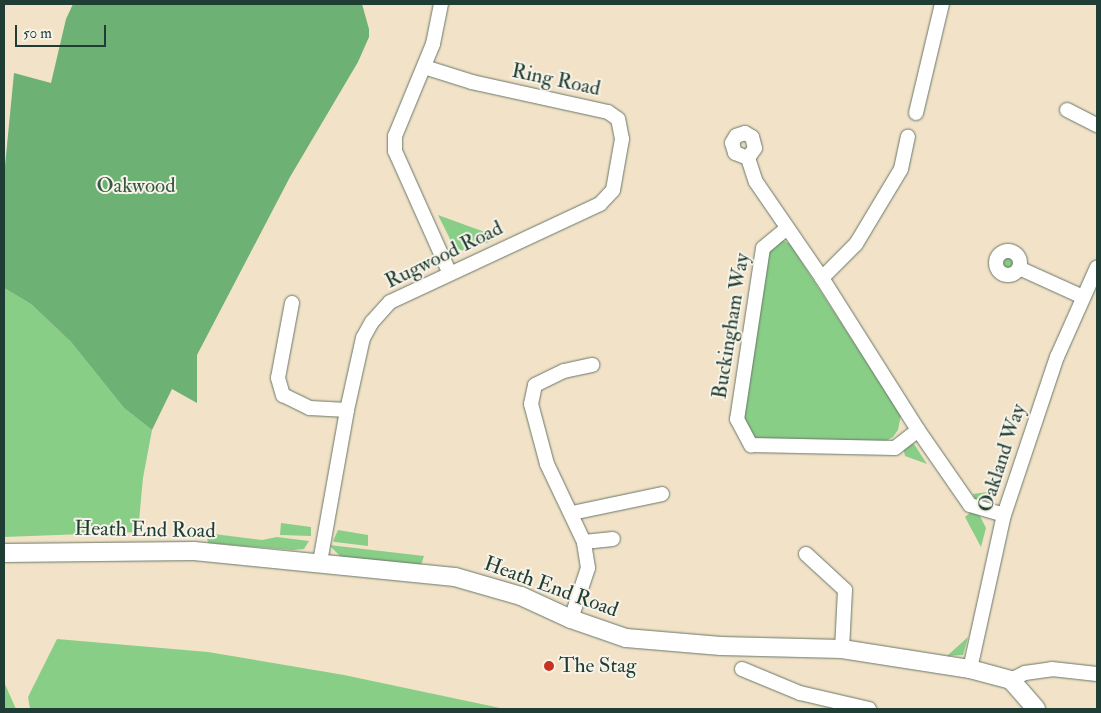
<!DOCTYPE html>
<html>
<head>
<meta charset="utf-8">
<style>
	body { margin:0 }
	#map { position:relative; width:1101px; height:713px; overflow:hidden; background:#f2e3c8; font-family:"IM FELL Double Pica",serif }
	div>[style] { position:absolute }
	.green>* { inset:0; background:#89ce87 }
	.round { border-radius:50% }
	.forest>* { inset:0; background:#6eb174 }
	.roads { filter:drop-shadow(0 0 1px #697768) drop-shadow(0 0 1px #697768) }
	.minor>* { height:14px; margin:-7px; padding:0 7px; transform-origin:7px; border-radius:7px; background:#fff }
	.minor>.ring { margin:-7px; padding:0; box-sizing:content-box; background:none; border:14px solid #fff; border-radius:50% }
	.tertiary>* { height:18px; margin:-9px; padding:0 9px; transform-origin:9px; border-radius:9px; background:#fff }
	.dots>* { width:14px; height:14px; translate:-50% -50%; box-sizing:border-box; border:2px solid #f7f3e8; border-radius:50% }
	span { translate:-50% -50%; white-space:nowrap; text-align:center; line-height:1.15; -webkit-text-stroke:4px #f7f3e8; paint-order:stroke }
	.street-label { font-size:21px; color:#1f3d34 }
	.park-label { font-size:21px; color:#345a45 }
	.poi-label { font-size:21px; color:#1f3d34 }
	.left { translate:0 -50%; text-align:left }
	.frame { position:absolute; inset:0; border:5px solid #1f3d34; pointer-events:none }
	.scale { position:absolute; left:15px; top:25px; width:91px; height:22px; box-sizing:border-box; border:2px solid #1f3d34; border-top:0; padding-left:6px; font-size:15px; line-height:18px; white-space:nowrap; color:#1f3d34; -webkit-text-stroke:4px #f7f3e8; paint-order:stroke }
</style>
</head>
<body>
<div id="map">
	<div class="green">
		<i style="clip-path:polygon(438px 215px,493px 235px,493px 240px,466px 252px,454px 247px)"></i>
		<i style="clip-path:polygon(778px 237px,790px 244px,901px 415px,898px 430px,893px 437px,884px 442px,759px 440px,748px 438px,740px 426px,766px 244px)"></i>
		<i class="round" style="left:999px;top:256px;width:16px;height:16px"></i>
		<i style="clip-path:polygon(4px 288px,31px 304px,71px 342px,124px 408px,152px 430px,143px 478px,138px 532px,4px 537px)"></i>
		<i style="clip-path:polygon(902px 443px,914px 444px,927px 464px,905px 456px)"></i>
		<i style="clip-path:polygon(994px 491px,996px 497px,987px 501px,976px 502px,973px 494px)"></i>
		<i style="clip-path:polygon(972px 511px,978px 512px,986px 528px,981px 547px,965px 517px)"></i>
		<i style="clip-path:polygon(281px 523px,311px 527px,311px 536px,280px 535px)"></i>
		<i style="clip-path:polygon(338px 530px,368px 535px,368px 546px,335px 542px,333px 541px)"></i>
		<i style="clip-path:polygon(214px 534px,262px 540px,277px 537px,309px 541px,304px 549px,293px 550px,208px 543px,207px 537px)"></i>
		<i style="clip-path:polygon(329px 545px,424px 556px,421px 565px,342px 558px)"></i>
		<i style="clip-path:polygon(968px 637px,963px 655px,947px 656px)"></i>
		<i style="clip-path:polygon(57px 639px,208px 652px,344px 675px,505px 709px,30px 709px,28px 697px)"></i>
		<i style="clip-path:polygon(4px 682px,16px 709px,4px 709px)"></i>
	</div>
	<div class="forest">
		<i style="clip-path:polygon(73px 4px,362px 4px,369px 29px,369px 37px,358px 62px,290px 177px,197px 355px,197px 403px,172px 389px,152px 430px,124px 408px,71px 342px,31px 304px,4px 288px,4px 176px,14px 73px,51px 83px,66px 19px)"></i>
	</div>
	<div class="roads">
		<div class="minor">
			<i style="left:441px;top:4px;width:41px;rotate:101.3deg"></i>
			<i style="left:433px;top:44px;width:100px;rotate:112.4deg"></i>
			<i style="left:395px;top:136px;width:15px;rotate:90deg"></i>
			<i style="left:395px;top:151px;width:133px;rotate:65.9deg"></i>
			<i style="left:1067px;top:110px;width:34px;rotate:27deg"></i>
			<i style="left:916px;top:113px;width:112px;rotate:-76.6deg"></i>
			<i style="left:748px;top:158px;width:12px;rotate:-55deg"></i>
			<i style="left:755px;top:148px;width:11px;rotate:-105deg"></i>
			<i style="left:752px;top:137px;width:8px;rotate:-150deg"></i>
			<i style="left:745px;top:133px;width:9px;rotate:162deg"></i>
			<i style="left:736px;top:136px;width:8px;rotate:120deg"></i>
			<i style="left:732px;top:143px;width:10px;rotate:73deg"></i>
			<i style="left:735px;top:153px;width:14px;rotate:21deg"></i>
			<i style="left:748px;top:158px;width:25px;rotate:72deg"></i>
			<i style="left:756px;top:182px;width:116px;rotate:55.5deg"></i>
			<i style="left:822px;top:278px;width:180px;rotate:57.7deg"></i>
			<i style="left:918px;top:430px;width:91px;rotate:55.3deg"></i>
			<i style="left:970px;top:505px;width:35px;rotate:16deg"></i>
			<i style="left:787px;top:228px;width:31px;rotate:140deg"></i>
			<i style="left:763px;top:248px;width:173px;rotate:98.6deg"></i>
			<i style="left:737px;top:419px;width:30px;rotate:62deg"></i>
			<i style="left:751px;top:445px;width:144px;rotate:1.2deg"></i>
			<i style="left:895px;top:448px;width:29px;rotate:-38deg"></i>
			<i class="ring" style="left:996px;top:251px;width:10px;height:10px"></i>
			<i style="left:1019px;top:268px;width:70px;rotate:24.4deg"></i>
			<i style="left:822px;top:278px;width:48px;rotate:-45deg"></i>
			<i style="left:856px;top:244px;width:87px;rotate:-59deg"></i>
			<i style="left:901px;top:169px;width:33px;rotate:-78deg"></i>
			<i style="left:292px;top:303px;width:76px;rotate:100.6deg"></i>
			<i style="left:278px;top:378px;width:18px;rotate:74deg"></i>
			<i style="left:283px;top:395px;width:30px;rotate:26deg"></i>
			<i style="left:310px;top:408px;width:37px;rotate:3deg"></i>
			<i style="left:572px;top:513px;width:92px;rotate:-11.9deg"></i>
			<i style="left:584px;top:542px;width:29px;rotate:-6deg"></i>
			<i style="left:806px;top:554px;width:53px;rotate:42.7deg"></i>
			<i style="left:845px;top:590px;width:59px;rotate:92.9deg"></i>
			<i style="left:320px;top:562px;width:154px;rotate:-79.9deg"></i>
			<i style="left:347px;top:410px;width:74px;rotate:-77.5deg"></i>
			<i style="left:363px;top:338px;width:18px;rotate:-61deg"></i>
			<i style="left:372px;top:322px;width:27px;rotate:-48deg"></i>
			<i style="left:390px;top:302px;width:232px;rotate:-25deg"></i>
			<i style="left:600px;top:204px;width:19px;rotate:-47deg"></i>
			<i style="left:613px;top:190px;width:52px;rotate:-80deg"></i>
			<i style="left:622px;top:139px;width:20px;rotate:-101deg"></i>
			<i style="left:618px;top:119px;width:12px;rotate:-145deg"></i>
			<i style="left:608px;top:112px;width:139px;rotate:-167.6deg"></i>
			<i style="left:472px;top:82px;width:50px;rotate:-162.6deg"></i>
			<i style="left:571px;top:619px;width:54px;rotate:-71.6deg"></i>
			<i style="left:588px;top:568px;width:26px;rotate:-99deg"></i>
			<i style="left:584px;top:542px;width:86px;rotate:-115.4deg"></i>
			<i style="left:547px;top:464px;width:62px;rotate:-104.9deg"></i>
			<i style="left:531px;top:404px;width:19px;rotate:-78deg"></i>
			<i style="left:535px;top:385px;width:32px;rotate:-26deg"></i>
			<i style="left:564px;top:371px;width:29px;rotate:-12deg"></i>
			<i style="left:742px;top:669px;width:63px;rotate:22.5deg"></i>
			<i style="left:800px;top:693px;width:71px;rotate:13.1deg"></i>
			<i style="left:970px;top:669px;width:158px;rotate:-77.6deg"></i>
			<i style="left:1004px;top:515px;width:167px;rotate:-71.5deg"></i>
			<i style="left:1057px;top:357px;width:98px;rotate:-66deg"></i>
			<i style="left:1011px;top:680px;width:16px;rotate:-27deg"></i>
			<i style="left:1025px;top:673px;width:27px;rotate:-8deg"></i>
			<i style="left:1052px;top:669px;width:45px;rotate:6.3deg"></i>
		</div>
		<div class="tertiary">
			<i style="left:4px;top:553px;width:190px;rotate:-0.6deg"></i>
			<i style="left:194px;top:551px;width:262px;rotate:5.7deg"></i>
			<i style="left:455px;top:577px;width:69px;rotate:16.1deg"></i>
			<i style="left:521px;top:596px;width:55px;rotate:24.7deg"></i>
			<i style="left:571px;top:619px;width:58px;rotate:19.1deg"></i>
			<i style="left:626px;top:638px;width:95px;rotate:4.8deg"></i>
			<i style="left:721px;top:646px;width:121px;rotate:1.4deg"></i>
			<i style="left:842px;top:649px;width:130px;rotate:8.9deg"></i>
			<i style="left:970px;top:669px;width:42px;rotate:15deg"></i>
			<i style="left:1011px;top:680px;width:38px;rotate:49deg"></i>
		</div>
	</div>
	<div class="dots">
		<i style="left:549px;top:666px;background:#c8321e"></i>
	</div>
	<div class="street-label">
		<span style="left:556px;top:80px;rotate:12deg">Ring Road</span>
		<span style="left:444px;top:255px;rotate:-26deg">Rugwood Road</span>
		<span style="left:731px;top:326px;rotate:-81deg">Buckingham Way</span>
		<span style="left:1002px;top:458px;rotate:-72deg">Oakland Way</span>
		<span style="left:145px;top:530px;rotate:1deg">Heath End Road</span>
		<span style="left:551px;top:587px;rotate:20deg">Heath End Road</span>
	</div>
	<div class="park-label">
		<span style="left:136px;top:186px">Oakwood</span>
	</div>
	<div class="poi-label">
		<span class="left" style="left:559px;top:666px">The Stag</span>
	</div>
	<div class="frame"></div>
	<div class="scale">50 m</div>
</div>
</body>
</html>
